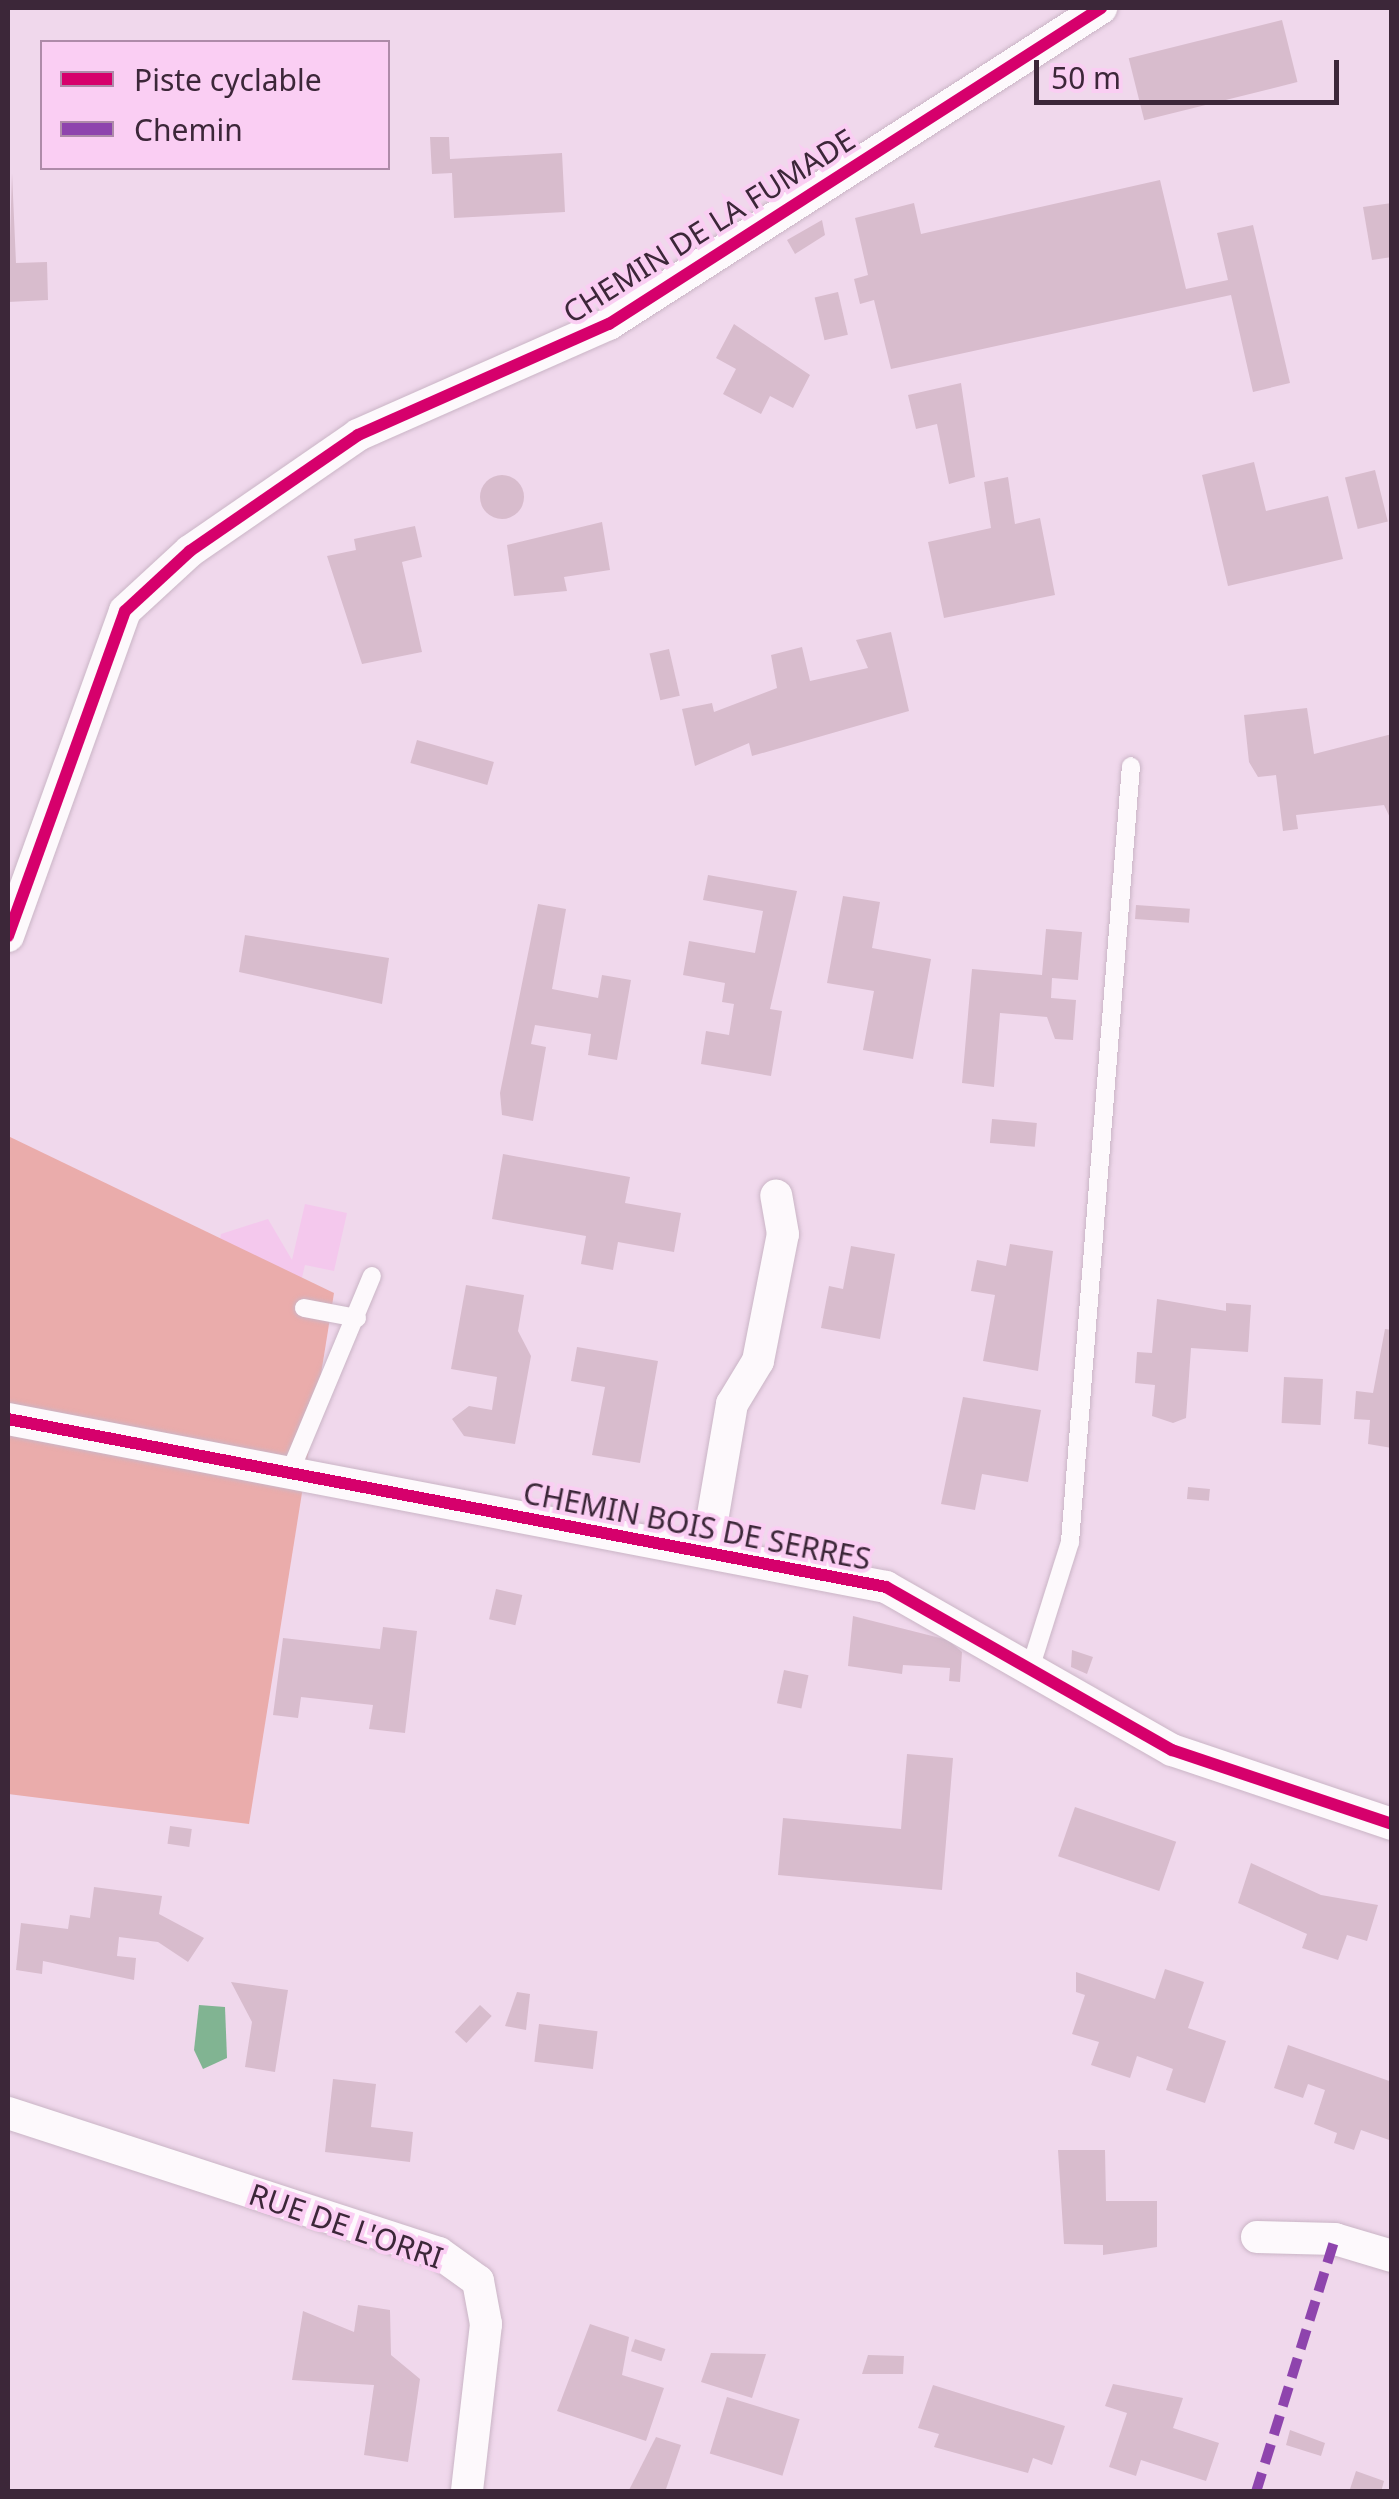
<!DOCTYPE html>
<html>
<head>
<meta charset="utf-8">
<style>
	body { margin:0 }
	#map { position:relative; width:1399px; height:2499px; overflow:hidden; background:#f0d8ec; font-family:"Noto Sans",sans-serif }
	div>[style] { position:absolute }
	.built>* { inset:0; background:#f4c8ed }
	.forest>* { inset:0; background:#eaacab }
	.water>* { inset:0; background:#81b492 }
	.building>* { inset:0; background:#d8bccd; transform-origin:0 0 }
	.round { border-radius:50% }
	.roads { filter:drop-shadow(0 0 2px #cab5c6) drop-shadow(0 0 2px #cab5c6) }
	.lane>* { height:18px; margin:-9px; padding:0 9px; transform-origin:9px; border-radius:9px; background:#fdf9fc }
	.street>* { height:32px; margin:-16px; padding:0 16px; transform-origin:16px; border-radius:16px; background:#fdf9fc }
	.quiet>* { height:10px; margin-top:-5px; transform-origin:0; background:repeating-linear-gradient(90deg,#8e44ad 0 20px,transparent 0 30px) }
	.cycleway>* { height:12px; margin:-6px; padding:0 6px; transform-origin:6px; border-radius:6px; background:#d6006c }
	span { translate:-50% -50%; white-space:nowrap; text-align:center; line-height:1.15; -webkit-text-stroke:8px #facef3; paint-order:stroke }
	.street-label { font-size:30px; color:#3c2739 }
	.frame { position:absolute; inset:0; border:10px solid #3c2739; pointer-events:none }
	.legend { position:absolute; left:40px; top:40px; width:350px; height:130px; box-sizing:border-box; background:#facef3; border:2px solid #ae8ba9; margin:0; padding:12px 18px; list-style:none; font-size:30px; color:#3c2739 }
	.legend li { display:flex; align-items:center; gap:20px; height:50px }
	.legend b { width:50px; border:2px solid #ae8ba9 }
	.scale { position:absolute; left:1034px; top:60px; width:305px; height:45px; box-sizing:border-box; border:5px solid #3c2739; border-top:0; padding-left:12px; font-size:30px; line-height:35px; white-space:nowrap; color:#3c2739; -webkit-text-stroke:8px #facef3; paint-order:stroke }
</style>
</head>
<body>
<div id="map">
	<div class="built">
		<i style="clip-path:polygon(305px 1204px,347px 1213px,334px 1271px,305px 1265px,291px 1323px,206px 1308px,221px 1234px,268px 1219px,292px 1260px)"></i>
	</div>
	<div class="forest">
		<i style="clip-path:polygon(8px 1136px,334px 1293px,249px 1824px,8px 1794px)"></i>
	</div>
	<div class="water">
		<i style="clip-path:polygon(199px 2005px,225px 2007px,227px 2058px,203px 2069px,194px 2050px)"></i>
	</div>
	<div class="building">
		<i style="left:1282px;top:20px;width:64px;height:158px;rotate:76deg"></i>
		<i style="clip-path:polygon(430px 137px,449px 137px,450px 159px,562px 153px,565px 212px,454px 218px,452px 173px,432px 174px)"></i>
		<i style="clip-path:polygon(12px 173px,16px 263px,47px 262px,48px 300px,8px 302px)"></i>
		<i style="clip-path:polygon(1160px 180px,1186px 289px,1228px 280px,1217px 233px,1253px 225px,1290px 383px,1253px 392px,1231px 295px,891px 369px,874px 300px,860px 304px,854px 279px,868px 275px,855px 218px,914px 203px,921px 234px)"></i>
		<i style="clip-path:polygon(1392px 203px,1392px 257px,1372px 260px,1363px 207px)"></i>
		<i style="clip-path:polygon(822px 220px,825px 235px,795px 254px,787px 240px)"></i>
		<i style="left:838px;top:292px;width:44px;height:24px;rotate:77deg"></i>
		<i style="clip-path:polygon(734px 324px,810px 375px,793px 408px,770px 396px,761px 414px,723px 394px,736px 369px,716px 358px)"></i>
		<i style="clip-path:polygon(961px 383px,975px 477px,949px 484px,937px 424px,916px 429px,908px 395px)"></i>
		<i style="clip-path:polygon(1254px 462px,1266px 511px,1328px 496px,1343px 559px,1228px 586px,1202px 475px)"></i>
		<i style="left:1375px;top:470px;width:53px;height:31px;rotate:76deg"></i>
		<i class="round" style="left:480px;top:475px;width:44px;height:44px"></i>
		<i style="clip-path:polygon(1008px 477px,1015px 524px,1040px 518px,1055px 595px,944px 618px,928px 542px,991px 528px,984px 482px)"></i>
		<i style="clip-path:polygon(602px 522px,610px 570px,564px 577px,567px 591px,514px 596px,507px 545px)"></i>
		<i style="clip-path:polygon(415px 526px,422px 557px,402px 562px,422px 652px,362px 664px,327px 556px,356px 550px,354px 539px)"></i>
		<i style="clip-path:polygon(891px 632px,909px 711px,752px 756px,749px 743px,695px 766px,682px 709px,712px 703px,714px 712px,777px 688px,771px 655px,802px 647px,810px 681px,868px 668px,856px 640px)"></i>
		<i style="left:669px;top:649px;width:48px;height:20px;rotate:77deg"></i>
		<i style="clip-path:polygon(1307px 708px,1314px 754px,1392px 734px,1392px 822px,1384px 805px,1296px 815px,1298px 829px,1283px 831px,1276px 775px,1258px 777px,1249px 762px,1244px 715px)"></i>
		<i style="left:417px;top:740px;width:80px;height:24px;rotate:16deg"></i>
		<i style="clip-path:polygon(708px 875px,797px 891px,770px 1009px,782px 1011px,771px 1076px,701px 1064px,706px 1031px,729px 1035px,734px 1004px,722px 1002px,725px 983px,683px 975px,689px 941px,755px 953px,763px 911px,703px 900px)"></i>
		<i style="clip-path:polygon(843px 896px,880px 902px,872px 948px,931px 959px,913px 1059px,863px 1050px,874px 991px,827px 983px)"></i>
		<i style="clip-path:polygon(538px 904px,566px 909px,552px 989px,598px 998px,602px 975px,631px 980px,617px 1060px,588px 1055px,591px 1034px,535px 1025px,531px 1044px,546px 1047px,533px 1121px,502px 1115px,500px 1093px)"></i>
		<i style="left:1136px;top:905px;width:54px;height:14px;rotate:4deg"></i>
		<i style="clip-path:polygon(1046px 929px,1082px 932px,1078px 980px,1052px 978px,1051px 998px,1076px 1000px,1073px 1040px,1055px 1039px,1047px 1017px,1000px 1013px,994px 1087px,962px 1083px,972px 969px,1042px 975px)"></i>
		<i style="clip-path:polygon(245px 935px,389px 958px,382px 1004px,239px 972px)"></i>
		<i style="left:992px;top:1119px;width:45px;height:24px;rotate:5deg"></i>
		<i style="clip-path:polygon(503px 1154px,630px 1177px,625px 1203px,681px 1213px,674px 1252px,618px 1242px,613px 1270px,581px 1264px,586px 1236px,492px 1219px)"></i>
		<i style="clip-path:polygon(1010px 1244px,1053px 1251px,1038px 1371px,983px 1361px,995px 1295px,971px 1291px,977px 1260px,1006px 1266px)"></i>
		<i style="clip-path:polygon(851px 1246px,895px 1254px,880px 1339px,821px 1328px,829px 1286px,843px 1289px)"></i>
		<i style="clip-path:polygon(466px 1285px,524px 1295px,518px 1331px,531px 1356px,515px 1444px,464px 1436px,452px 1419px,469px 1406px,492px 1410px,497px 1377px,451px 1369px)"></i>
		<i style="clip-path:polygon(1157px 1299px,1226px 1311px,1226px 1303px,1251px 1305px,1248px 1352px,1191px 1348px,1186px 1418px,1173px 1423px,1152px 1416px,1155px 1385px,1135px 1383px,1137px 1352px,1152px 1353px)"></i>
		<i style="clip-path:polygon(1385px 1329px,1392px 1330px,1392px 1448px,1368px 1444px,1370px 1420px,1354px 1419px,1356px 1391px,1373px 1393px)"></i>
		<i style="clip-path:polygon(577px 1347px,658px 1361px,640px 1463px,592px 1455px,605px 1387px,571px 1381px)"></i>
		<i style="left:1284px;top:1377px;width:39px;height:46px;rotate:3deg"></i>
		<i style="clip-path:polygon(963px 1397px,1041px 1410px,1028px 1482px,982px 1474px,975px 1510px,941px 1504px)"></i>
		<i style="left:1188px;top:1487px;width:22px;height:12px;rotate:5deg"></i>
		<i style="left:496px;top:1589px;width:27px;height:31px;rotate:13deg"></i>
		<i style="clip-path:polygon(853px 1616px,948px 1640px,962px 1652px,960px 1682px,949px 1681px,950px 1668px,903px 1665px,902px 1674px,848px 1666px)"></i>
		<i style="clip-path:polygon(383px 1627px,417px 1631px,405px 1733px,369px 1729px,373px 1705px,301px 1697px,298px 1718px,273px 1715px,283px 1638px,380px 1649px)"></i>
		<i style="clip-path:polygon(1072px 1650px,1093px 1657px,1087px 1674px,1071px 1667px)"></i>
		<i style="left:784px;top:1670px;width:25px;height:34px;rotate:12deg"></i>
		<i style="clip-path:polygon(907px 1754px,953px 1758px,942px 1890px,778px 1875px,783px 1818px,901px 1829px)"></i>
		<i style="left:1075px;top:1807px;width:107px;height:52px;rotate:19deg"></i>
		<i style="left:170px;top:1826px;width:22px;height:18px;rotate:8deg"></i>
		<i style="clip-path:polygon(1251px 1863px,1321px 1895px,1378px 1905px,1367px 1941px,1347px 1935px,1338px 1960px,1302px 1948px,1307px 1934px,1238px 1903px)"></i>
		<i style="clip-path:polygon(94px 1887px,162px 1896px,159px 1914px,204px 1938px,188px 1962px,158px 1942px,119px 1937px,117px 1956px,136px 1958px,134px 1980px,43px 1961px,42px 1974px,16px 1970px,21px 1923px,68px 1929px,70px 1915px,90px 1918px)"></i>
		<i style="clip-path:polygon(1165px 1969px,1204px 1982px,1188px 2028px,1226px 2041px,1205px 2103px,1166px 2090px,1173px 2069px,1137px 2056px,1130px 2078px,1091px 2065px,1099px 2042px,1072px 2034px,1085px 1995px,1076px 1992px,1076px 1972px,1155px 1999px)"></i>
		<i style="clip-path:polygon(231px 1982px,288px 1990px,275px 2072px,245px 2067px,252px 2022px)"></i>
		<i style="clip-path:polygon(517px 1992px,530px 1994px,526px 2030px,505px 2026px)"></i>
		<i style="left:480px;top:2005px;width:16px;height:37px;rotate:43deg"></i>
		<i style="left:539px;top:2024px;width:59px;height:38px;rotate:7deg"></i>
		<i style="clip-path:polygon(1288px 2045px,1392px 2082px,1392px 2141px,1361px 2130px,1354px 2150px,1334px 2143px,1337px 2133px,1314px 2124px,1325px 2090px,1308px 2084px,1303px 2098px,1274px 2088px)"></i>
		<i style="clip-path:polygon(333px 2079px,376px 2084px,371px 2127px,413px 2132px,410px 2162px,325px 2152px)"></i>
		<i style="clip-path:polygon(1058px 2150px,1105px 2150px,1106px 2201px,1157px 2201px,1157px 2247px,1103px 2255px,1103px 2245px,1064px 2244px)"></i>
		<i style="clip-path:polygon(358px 2305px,390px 2310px,391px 2355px,420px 2379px,408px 2462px,364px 2455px,374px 2385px,292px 2380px,303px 2311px,354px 2332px)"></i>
		<i style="clip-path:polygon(590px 2324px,629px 2337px,622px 2375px,664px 2388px,646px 2441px,557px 2411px)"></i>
		<i style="left:635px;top:2339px;width:32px;height:13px;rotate:18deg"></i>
		<i style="clip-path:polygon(711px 2353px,766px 2354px,752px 2398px,701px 2382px)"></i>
		<i style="clip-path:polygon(868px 2355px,904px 2356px,903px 2374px,862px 2374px)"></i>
		<i style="clip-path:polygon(1113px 2384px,1183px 2398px,1173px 2428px,1219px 2443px,1206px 2481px,1141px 2460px,1136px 2476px,1109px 2467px,1127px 2413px,1105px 2406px)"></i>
		<i style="clip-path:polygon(933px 2385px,1065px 2426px,1052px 2465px,1033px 2458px,1028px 2473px,934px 2447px,939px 2434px,918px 2428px)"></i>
		<i style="left:727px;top:2397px;width:76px;height:59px;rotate:17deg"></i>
		<i style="clip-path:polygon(1290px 2430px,1325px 2443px,1321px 2456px,1286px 2445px)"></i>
		<i style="clip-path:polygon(656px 2437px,681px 2445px,665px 2492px,629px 2490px)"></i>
		<i style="clip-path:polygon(1356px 2471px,1384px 2481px,1381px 2492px,1349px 2492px)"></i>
	</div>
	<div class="roads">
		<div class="lane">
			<i style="left:304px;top:1308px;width:54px;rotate:10.7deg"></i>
			<i style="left:287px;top:1479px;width:220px;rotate:-67.3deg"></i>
			<i style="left:1030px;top:1669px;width:133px;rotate:-72.5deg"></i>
			<i style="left:1070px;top:1542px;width:778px;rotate:-85.51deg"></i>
		</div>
		<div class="street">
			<i style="left:8px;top:936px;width:345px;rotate:-70.2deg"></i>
			<i style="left:125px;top:611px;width:88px;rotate:-42.7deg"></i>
			<i style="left:190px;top:551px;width:204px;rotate:-34.6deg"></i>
			<i style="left:358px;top:435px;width:274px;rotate:-23.9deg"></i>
			<i style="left:609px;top:324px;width:585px;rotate:-32.71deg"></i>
			<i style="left:8px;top:1419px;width:894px;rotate:10.83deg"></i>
			<i style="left:886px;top:1587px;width:329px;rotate:29.7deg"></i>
			<i style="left:1172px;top:1750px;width:232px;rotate:18.6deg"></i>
			<i style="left:707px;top:1550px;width:148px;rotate:-80.3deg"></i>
			<i style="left:732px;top:1404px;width:50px;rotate:-58.8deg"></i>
			<i style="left:758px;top:1361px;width:129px;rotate:-78.9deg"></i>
			<i style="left:783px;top:1234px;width:39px;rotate:-100deg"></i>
			<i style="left:8px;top:2113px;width:453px;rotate:18deg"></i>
			<i style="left:439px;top:2253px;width:48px;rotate:35.7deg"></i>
			<i style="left:478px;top:2281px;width:44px;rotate:79.5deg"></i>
			<i style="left:486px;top:2324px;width:169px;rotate:96.5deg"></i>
			<i style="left:1257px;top:2237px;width:78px;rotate:1.5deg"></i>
			<i style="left:1335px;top:2239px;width:59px;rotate:16.6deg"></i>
		</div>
	</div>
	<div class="quiet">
		<i style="left:1256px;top:2492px;width:265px;rotate:-72.7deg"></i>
	</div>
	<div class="cycleway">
		<i style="left:8px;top:936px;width:345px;rotate:-70.2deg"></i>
		<i style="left:125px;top:611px;width:88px;rotate:-42.7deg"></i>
		<i style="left:190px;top:551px;width:204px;rotate:-34.6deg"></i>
		<i style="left:358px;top:435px;width:274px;rotate:-23.9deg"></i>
		<i style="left:609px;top:324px;width:585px;rotate:-32.71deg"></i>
		<i style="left:8px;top:1419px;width:894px;rotate:10.83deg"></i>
		<i style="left:886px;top:1587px;width:329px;rotate:29.7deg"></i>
		<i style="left:1172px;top:1750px;width:232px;rotate:18.6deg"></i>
	</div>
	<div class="street-label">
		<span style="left:709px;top:226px;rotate:-32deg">CHEMIN DE LA FUMADE</span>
		<span style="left:697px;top:1526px;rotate:11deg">CHEMIN BOIS DE SERRES</span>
		<span style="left:346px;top:2226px;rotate:19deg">RUE DE L'ORRI</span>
	</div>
	<div class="frame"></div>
	<ul class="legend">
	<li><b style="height:12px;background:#d6006c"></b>Piste cyclable</li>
	<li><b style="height:12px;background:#8e44ad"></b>Chemin</li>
	</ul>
	<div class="scale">50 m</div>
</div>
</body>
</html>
